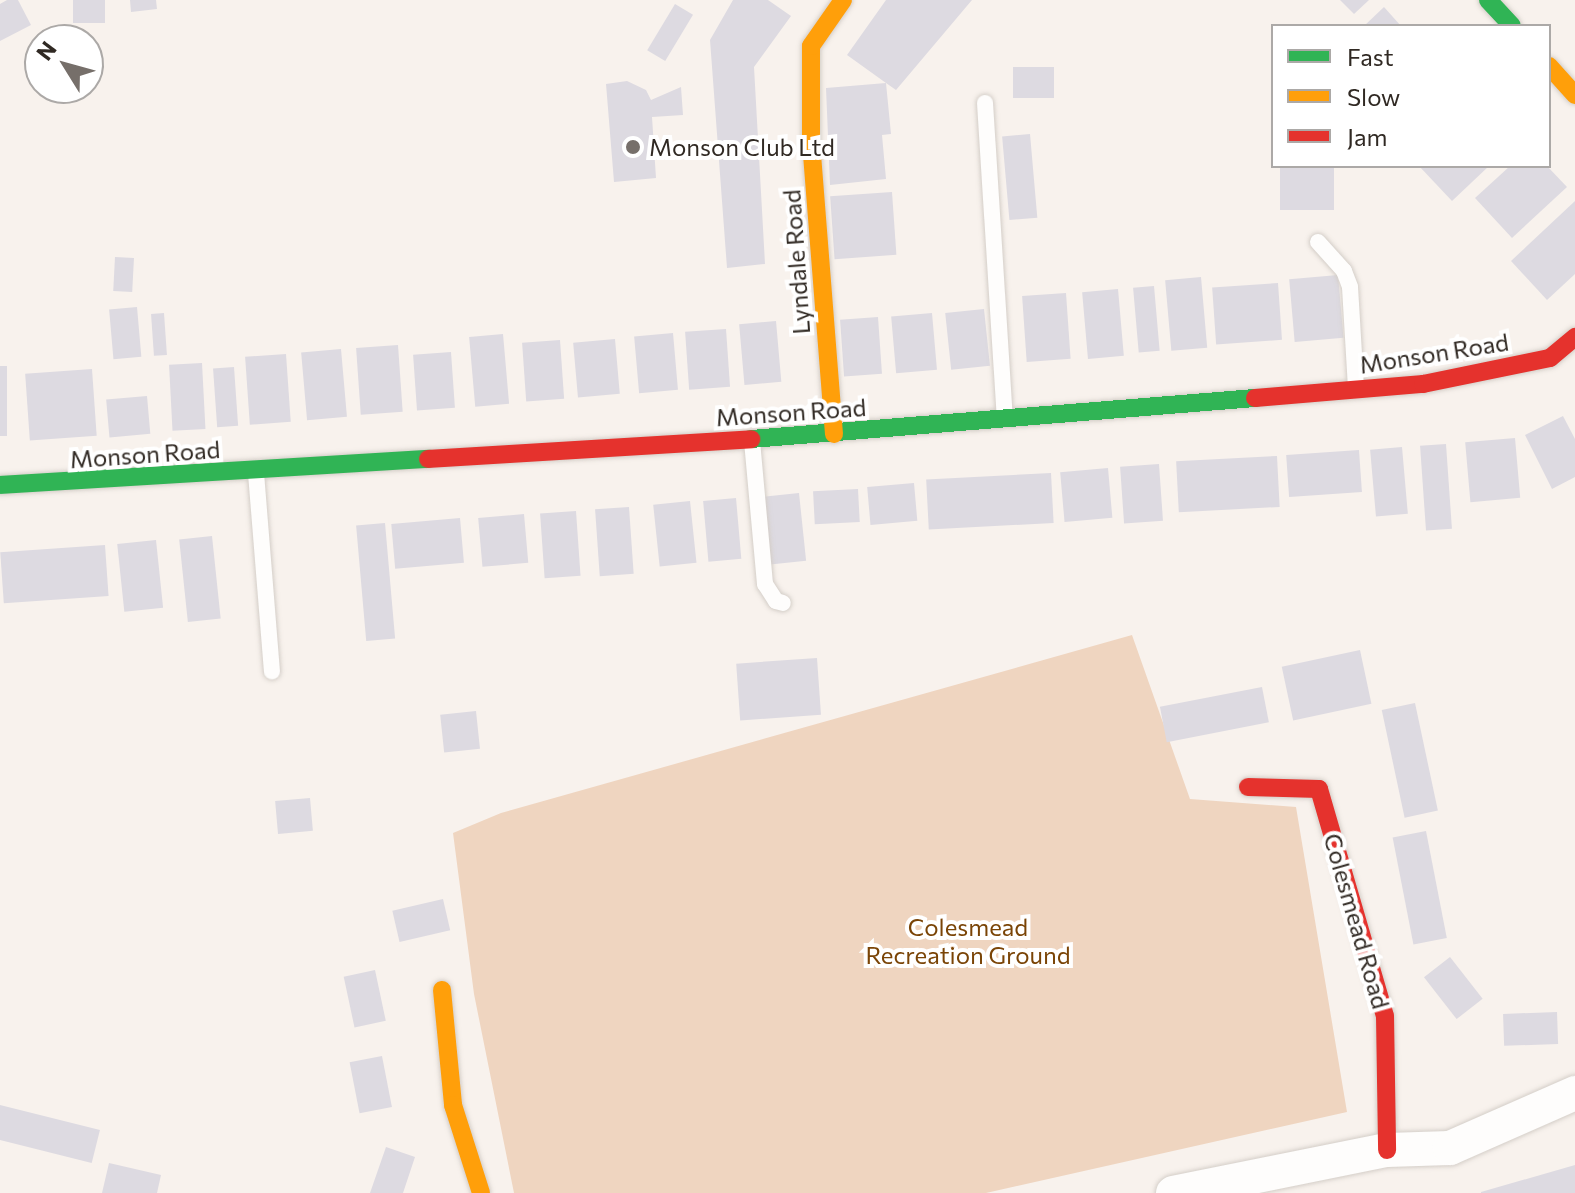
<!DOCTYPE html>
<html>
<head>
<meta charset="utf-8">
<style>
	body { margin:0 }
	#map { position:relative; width:1575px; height:1193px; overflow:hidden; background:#f8f2ed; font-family:Commissioner,sans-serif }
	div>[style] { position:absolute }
	.green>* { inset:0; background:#efd5c0 }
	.building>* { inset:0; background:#dddae1; transform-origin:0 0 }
	.roads { filter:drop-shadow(0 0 2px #d4cec8) drop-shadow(0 0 2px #d4cec8) }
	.lane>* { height:16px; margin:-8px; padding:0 8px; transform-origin:8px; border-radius:8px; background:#fefdfc }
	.street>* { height:34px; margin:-17px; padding:0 17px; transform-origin:17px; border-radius:17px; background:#fefdfc }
	.fast>* { height:18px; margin:-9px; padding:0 9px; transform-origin:9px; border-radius:9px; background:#30b455 }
	.slow>* { height:18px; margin:-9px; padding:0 9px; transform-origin:9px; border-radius:9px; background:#ff9f0a }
	.jam>* { height:18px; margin:-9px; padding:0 9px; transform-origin:9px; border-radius:9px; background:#e5322d }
	.dots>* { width:22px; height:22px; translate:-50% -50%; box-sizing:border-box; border:4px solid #fff; border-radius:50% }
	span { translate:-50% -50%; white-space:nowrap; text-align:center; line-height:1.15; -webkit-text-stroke:8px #fff; paint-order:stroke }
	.poi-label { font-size:24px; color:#302923 }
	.left { translate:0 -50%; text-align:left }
	.street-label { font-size:24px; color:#302923 }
	.park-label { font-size:24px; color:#7a4406 }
	.legend { position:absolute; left:1271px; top:24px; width:280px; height:144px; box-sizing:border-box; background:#fff; border:2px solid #aca9a7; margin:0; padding:10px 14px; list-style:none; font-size:24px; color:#302923 }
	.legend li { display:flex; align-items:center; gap:16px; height:40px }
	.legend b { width:40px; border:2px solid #aca9a7 }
	.north { position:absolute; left:24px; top:24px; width:80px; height:80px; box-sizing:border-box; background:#fff; border:2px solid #aca9a7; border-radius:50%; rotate:307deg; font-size:22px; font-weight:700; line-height:32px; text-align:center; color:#302923 }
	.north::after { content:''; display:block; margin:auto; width:28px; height:36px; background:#766f6a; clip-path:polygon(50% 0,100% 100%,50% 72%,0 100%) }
</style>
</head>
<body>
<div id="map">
	<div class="green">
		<i style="clip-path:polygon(1132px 635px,1190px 799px,1296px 807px,1347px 1112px,986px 1193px,514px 1193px,474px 994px,453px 833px,501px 813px)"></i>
	</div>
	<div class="building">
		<i style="clip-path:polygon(7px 0,18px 0,31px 25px,0 41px,0 4px)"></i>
		<i style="left:73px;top:0;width:32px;height:23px"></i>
		<i style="clip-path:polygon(130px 0,156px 0,157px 9px,131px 12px)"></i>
		<i style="clip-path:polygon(733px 0,768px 0,791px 16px,754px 67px,765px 264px,727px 268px,710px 40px)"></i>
		<i style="clip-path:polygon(886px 0,972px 0,896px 90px,886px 83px,891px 134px,882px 135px,886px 179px,830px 185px,826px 88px,886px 83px,847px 55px)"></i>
		<i style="clip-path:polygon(1340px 0,1369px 0,1354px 14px)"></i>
		<i style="left:675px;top:4px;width:21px;height:54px;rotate:31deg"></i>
		<i style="clip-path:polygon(1384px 7px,1401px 26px,1364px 26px)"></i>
		<i style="left:1013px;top:67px;width:41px;height:31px"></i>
		<i style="clip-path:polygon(627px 81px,646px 90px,651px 100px,681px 87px,683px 115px,652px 117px,656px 178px,614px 182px,606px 84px)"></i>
		<i style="left:1030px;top:134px;width:84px;height:28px;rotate:85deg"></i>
		<i style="left:1280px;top:166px;width:54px;height:44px"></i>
		<i style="clip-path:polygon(1419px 166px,1489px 166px,1452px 201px)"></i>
		<i style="clip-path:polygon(1510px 166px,1547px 166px,1567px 187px,1512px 238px,1475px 198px)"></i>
		<i style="left:892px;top:192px;width:63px;height:62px;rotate:86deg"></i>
		<i style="clip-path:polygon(1575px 201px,1575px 274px,1547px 300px,1511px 261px)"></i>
		<i style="left:115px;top:257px;width:19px;height:34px;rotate:3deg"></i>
		<i style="left:1338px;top:275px;width:63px;height:49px;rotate:85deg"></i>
		<i style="left:1201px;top:277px;width:71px;height:36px;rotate:85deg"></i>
		<i style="left:1278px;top:283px;width:57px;height:66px;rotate:86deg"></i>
		<i style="left:1154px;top:286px;width:65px;height:21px;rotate:85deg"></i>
		<i style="left:1118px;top:289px;width:67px;height:36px;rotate:85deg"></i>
		<i style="left:1066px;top:293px;width:66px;height:44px;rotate:86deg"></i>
		<i style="left:137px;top:307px;width:50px;height:28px;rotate:85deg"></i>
		<i style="left:984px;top:309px;width:57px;height:39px;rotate:84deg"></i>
		<i style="left:164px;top:313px;width:42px;height:13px;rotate:86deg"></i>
		<i style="left:932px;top:313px;width:57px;height:41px;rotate:85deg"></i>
		<i style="left:878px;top:317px;width:57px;height:38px;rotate:86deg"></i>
		<i style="left:776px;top:321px;width:61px;height:37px;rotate:85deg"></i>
		<i style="left:726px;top:329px;width:58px;height:41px;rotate:86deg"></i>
		<i style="left:673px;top:333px;width:57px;height:39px;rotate:85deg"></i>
		<i style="left:503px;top:334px;width:70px;height:34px;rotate:85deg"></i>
		<i style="left:615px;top:339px;width:55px;height:42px;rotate:85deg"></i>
		<i style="left:560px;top:340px;width:59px;height:38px;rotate:86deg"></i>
		<i style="left:398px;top:345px;width:67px;height:42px;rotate:86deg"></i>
		<i style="left:341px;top:349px;width:68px;height:40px;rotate:85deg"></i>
		<i style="left:451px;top:352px;width:56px;height:38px;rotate:86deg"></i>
		<i style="left:286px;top:354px;width:68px;height:41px;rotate:86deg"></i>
		<i style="left:202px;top:363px;width:66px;height:33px;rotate:87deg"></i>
		<i style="left:0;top:366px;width:7px;height:70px"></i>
		<i style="left:234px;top:367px;width:59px;height:21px;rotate:86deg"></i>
		<i style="left:92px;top:369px;width:67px;height:67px;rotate:86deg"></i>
		<i style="left:147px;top:396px;width:38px;height:41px;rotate:85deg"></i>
		<i style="clip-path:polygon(1563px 416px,1575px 439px,1575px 477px,1552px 489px,1525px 435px)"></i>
		<i style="left:1515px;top:438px;width:60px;height:50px;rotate:85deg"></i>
		<i style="left:1446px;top:444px;width:85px;height:26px;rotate:86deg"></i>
		<i style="left:1402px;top:447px;width:67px;height:32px;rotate:85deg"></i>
		<i style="left:1359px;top:450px;width:42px;height:73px;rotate:86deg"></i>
		<i style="left:1277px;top:456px;width:51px;height:101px;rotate:87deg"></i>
		<i style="left:1159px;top:464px;width:57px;height:39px;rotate:86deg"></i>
		<i style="left:1108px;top:468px;width:50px;height:48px;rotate:85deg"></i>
		<i style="left:1051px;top:473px;width:50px;height:125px;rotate:87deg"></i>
		<i style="left:914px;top:483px;width:38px;height:47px;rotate:85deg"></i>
		<i style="left:858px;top:489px;width:33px;height:45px;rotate:87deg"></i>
		<i style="left:799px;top:493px;width:68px;height:36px;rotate:84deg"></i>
		<i style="left:736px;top:498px;width:61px;height:33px;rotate:85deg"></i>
		<i style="left:690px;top:501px;width:62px;height:37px;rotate:84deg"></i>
		<i style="left:629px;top:507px;width:67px;height:34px;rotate:86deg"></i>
		<i style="left:576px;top:511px;width:65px;height:36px;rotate:86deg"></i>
		<i style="left:524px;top:514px;width:49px;height:46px;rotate:85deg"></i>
		<i style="left:460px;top:518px;width:45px;height:69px;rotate:85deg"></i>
		<i style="left:385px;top:523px;width:116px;height:29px;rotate:85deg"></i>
		<i style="left:212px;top:536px;width:83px;height:33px;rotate:84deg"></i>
		<i style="left:156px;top:540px;width:68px;height:39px;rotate:84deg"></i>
		<i style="left:105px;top:545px;width:51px;height:105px;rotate:86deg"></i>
		<i style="left:1360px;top:650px;width:55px;height:80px;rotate:78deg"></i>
		<i style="left:817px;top:658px;width:57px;height:81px;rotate:86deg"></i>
		<i style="left:1262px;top:687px;width:36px;height:104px;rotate:79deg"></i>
		<i style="left:1415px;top:703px;width:110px;height:34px;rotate:78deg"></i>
		<i style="left:476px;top:711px;width:38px;height:36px;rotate:84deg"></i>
		<i style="left:310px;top:798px;width:33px;height:35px;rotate:85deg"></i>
		<i style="left:1426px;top:831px;width:109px;height:34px;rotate:79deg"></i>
		<i style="left:443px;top:899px;width:32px;height:52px;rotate:77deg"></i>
		<i style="left:1450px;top:957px;width:53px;height:33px;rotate:52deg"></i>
		<i style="left:375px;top:970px;width:52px;height:32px;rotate:78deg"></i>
		<i style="left:1557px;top:1012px;width:32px;height:54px;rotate:88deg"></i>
		<i style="left:382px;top:1056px;width:52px;height:33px;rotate:79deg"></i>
		<i style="left:0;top:1105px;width:103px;height:34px;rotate:14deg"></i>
		<i style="clip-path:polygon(386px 1147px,415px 1157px,403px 1193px,370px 1193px)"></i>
		<i style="clip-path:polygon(109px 1163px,161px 1175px,157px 1193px,102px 1193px)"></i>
		<i style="clip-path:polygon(1575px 1165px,1575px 1193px,1481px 1193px,1481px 1192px)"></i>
	</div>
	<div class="roads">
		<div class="lane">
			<i style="left:985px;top:103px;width:316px;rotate:86.4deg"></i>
			<i style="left:1318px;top:242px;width:39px;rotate:48deg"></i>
			<i style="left:1344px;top:271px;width:17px;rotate:69deg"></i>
			<i style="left:1350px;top:287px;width:102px;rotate:86.6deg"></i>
			<i style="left:752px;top:441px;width:144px;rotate:84.8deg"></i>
			<i style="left:765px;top:584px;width:20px;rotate:57deg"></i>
			<i style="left:776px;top:601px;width:7px;rotate:16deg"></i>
			<i style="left:256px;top:473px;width:199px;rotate:85.4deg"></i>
		</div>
		<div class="street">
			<i style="left:1173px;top:1193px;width:218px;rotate:-11.4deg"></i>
			<i style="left:1387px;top:1150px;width:63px;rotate:-1.8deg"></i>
			<i style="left:1450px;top:1148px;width:137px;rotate:-23.7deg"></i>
		</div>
		<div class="fast">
			<i style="left:1488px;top:0;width:35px;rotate:47deg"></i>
			<i style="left:751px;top:439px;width:506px;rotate:-4.65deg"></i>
			<i style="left:0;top:485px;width:429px;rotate:-3.5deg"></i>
		</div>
		<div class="slow">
			<i style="left:1549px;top:66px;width:39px;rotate:48deg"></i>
			<i style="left:834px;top:434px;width:295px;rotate:-94.5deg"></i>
			<i style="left:811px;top:140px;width:94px;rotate:-90deg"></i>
			<i style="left:811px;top:46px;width:56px;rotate:-55.2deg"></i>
			<i style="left:442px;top:990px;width:116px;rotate:84.5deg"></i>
			<i style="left:453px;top:1105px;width:92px;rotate:72.3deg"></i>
		</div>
		<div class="jam">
			<i style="left:1255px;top:398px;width:169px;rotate:-4.8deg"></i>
			<i style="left:1423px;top:384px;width:130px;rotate:-11.6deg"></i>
			<i style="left:1550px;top:358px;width:33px;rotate:-40deg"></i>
			<i style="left:428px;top:459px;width:324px;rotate:-3.5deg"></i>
			<i style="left:1248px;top:787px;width:71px;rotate:1.6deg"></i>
			<i style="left:1319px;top:789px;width:236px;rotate:73.8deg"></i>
			<i style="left:1385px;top:1016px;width:134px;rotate:89.1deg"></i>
		</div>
	</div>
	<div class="dots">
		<i style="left:633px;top:147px;background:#766f6a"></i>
	</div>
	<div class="poi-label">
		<span class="left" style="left:649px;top:147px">Monson Club Ltd</span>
	</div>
	<div class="street-label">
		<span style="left:796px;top:262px;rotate:-94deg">Lyndale Road</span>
		<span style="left:1434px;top:353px;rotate:-9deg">Monson Road</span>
		<span style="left:791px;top:412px;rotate:-4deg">Monson Road</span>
		<span style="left:145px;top:454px;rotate:-4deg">Monson Road</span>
		<span style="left:1357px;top:921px;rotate:74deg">Colesmead Road</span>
	</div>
	<div class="park-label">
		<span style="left:968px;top:941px">Colesmead<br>Recreation Ground</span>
	</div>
	<ul class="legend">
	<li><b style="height:10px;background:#30b455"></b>Fast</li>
	<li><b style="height:10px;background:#ff9f0a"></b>Slow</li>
	<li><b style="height:10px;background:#e5322d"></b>Jam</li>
	</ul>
	<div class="north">N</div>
</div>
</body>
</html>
